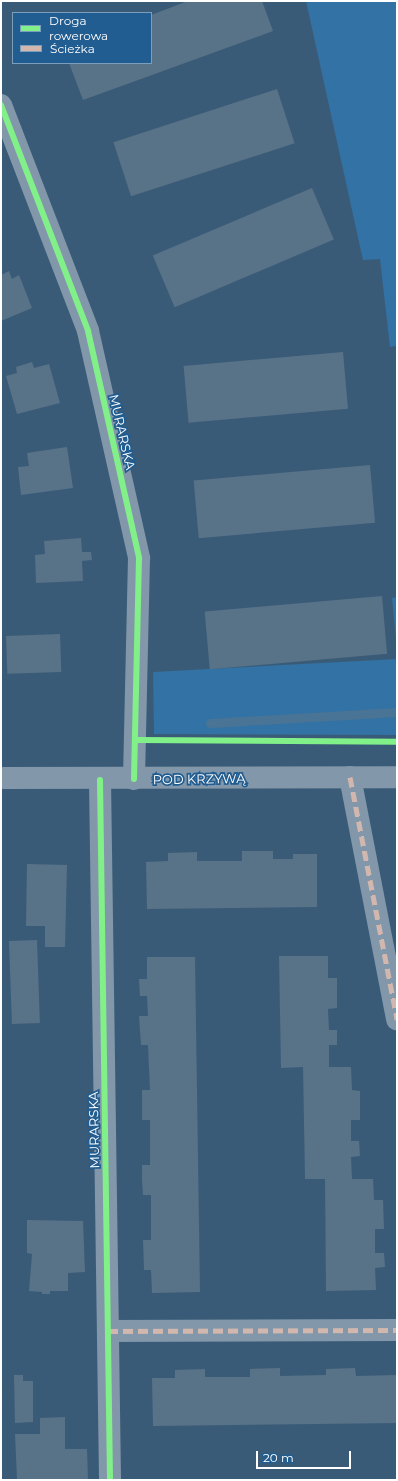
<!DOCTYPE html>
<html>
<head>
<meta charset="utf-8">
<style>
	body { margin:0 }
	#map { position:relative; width:398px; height:1481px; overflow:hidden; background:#3a5b77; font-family:Montserrat,sans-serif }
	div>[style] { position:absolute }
	.green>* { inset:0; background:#3372a4 }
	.stream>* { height:9px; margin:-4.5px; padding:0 4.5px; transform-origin:4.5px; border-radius:4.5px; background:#4a7496 }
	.building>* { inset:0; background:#587288; transform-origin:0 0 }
	.minor>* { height:22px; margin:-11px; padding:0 11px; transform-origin:11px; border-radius:11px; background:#8297aa }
	.quiet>* { height:5px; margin-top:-2.5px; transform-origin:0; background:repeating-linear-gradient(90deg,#d1b7ad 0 10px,transparent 0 15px) }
	.cycleway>* { height:6px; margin:-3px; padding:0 3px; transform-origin:3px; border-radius:3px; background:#82f089 }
	span { translate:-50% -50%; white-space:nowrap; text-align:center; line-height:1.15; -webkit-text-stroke:3.5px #215d90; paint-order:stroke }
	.street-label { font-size:13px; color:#fff }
	.frame { position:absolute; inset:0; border:2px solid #fff; pointer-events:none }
	.legend { position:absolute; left:12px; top:12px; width:140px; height:52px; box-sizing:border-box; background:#215d90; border:1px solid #7a9ebc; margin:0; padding:5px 7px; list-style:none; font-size:12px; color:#fff }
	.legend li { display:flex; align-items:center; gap:8px; height:20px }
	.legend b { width:20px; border:1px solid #7a9ebc }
	.scale { position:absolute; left:256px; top:1451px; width:95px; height:18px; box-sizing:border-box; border:2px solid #fff; border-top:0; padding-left:5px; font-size:12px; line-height:14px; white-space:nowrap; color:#fff; -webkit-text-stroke:3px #215d90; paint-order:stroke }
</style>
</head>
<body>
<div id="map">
	<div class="green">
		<i style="clip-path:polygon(306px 1px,397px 1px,397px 353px,396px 346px,390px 347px,380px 259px,363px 260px)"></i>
		<i style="clip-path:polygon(397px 597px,397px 649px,392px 598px)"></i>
		<i style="clip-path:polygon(397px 659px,397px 735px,154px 734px,153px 672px)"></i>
	</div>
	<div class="stream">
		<i style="left:210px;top:723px;width:187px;rotate:-3.4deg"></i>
	</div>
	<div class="building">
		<i style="clip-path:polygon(188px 1px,262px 1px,273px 31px,83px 100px,69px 63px,151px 63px,151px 15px)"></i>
		<i style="left:277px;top:89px;width:57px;height:172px;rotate:72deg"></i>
		<i style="left:312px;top:188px;width:56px;height:173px;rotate:67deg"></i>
		<i style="clip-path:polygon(9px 271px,12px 279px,19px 275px,32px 308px,1px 321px,1px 275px)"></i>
		<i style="left:343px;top:352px;width:57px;height:160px;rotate:85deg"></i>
		<i style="clip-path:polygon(32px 362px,34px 368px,49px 364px,60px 403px,17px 414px,6px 376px,17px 373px,16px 367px)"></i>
		<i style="clip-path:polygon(67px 447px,73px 488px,21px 495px,18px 467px,29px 466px,27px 453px)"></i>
		<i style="left:370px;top:465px;width:58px;height:177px;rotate:85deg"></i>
		<i style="clip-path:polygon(81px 538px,82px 552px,91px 552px,92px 560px,82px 561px,83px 581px,36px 583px,35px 555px,45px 554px,44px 541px)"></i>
		<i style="left:382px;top:596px;width:58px;height:178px;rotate:85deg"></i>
		<i style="left:60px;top:634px;width:38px;height:54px;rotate:88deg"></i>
		<i style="clip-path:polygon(242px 851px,273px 851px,273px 859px,293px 859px,293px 854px,317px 854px,317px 907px,147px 909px,146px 862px,168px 861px,168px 853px,197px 852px,197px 861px,242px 861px)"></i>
		<i style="clip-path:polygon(27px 864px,67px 865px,65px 947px,45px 947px,45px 926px,26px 926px)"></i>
		<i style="left:37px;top:940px;width:83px;height:28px;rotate:88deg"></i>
		<i style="clip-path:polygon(279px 956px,328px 956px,328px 978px,337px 978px,337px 1008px,328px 1009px,329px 1030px,337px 1030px,337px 1045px,329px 1045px,329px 1067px,351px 1067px,352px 1090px,360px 1091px,360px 1120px,351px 1120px,351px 1141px,359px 1141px,360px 1156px,351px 1157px,352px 1179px,373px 1179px,374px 1200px,383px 1200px,384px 1229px,375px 1229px,375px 1253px,384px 1253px,385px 1267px,375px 1268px,376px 1290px,326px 1291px,325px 1179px,305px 1179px,303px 1067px,281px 1068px)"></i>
		<i style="clip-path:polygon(147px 957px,195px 957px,200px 1292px,152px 1293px,151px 1270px,144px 1270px,143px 1240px,151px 1240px,151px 1195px,143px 1195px,142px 1181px,142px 1165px,150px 1165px,150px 1120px,142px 1120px,142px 1090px,150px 1090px,148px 1045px,141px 1045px,139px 1016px,148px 1016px,147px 996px,140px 996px,139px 979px,147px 979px)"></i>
		<i style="clip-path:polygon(27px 1220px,83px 1221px,85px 1272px,68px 1273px,68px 1291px,50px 1291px,50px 1294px,42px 1294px,42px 1292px,29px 1291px,32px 1254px,27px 1253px)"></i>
		<i style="clip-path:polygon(280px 1368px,280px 1376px,326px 1375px,326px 1369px,355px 1368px,356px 1376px,397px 1375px,397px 1423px,153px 1426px,152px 1378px,175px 1378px,175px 1370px,205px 1369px,205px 1377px,250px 1377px,250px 1369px)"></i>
		<i style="clip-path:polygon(14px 1375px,23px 1375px,23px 1381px,33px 1381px,33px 1422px,15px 1423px)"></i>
		<i style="clip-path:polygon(65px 1417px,65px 1449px,87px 1449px,88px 1480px,17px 1480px,15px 1434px,40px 1434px,40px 1418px)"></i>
	</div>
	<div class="minor">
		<i style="left:1px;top:105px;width:242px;rotate:68.9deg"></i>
		<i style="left:88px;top:331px;width:233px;rotate:77.3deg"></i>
		<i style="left:139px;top:558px;width:221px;rotate:91.3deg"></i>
		<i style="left:350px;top:777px;width:247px;rotate:79deg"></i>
		<i style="left:1px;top:778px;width:396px;rotate:-0.1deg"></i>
		<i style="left:100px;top:780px;width:700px;rotate:89.18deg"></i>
		<i style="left:108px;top:1331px;width:289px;rotate:-0.2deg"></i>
	</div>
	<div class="quiet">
		<i style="left:350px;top:777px;width:247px;rotate:79deg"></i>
		<i style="left:108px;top:1331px;width:289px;rotate:-0.2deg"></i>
	</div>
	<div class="cycleway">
		<i style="left:1px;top:105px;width:242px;rotate:68.9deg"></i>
		<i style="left:88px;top:331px;width:233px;rotate:77.3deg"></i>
		<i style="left:139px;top:558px;width:221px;rotate:91.3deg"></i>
		<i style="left:136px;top:740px;width:261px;rotate:0.4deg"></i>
		<i style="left:100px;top:780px;width:700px;rotate:89.18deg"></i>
	</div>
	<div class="street-label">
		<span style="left:122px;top:432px;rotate:77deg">MURARSKA</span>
		<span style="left:199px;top:779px;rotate:-1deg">POD KRZYWĄ</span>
		<span style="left:94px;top:1130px;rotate:-91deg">MURARSKA</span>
	</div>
	<div class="frame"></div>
	<ul class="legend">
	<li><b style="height:5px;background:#82f089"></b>Droga rowerowa</li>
	<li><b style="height:5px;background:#d1b7ad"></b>Ścieżka</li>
	</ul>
	<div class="scale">20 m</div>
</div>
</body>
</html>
